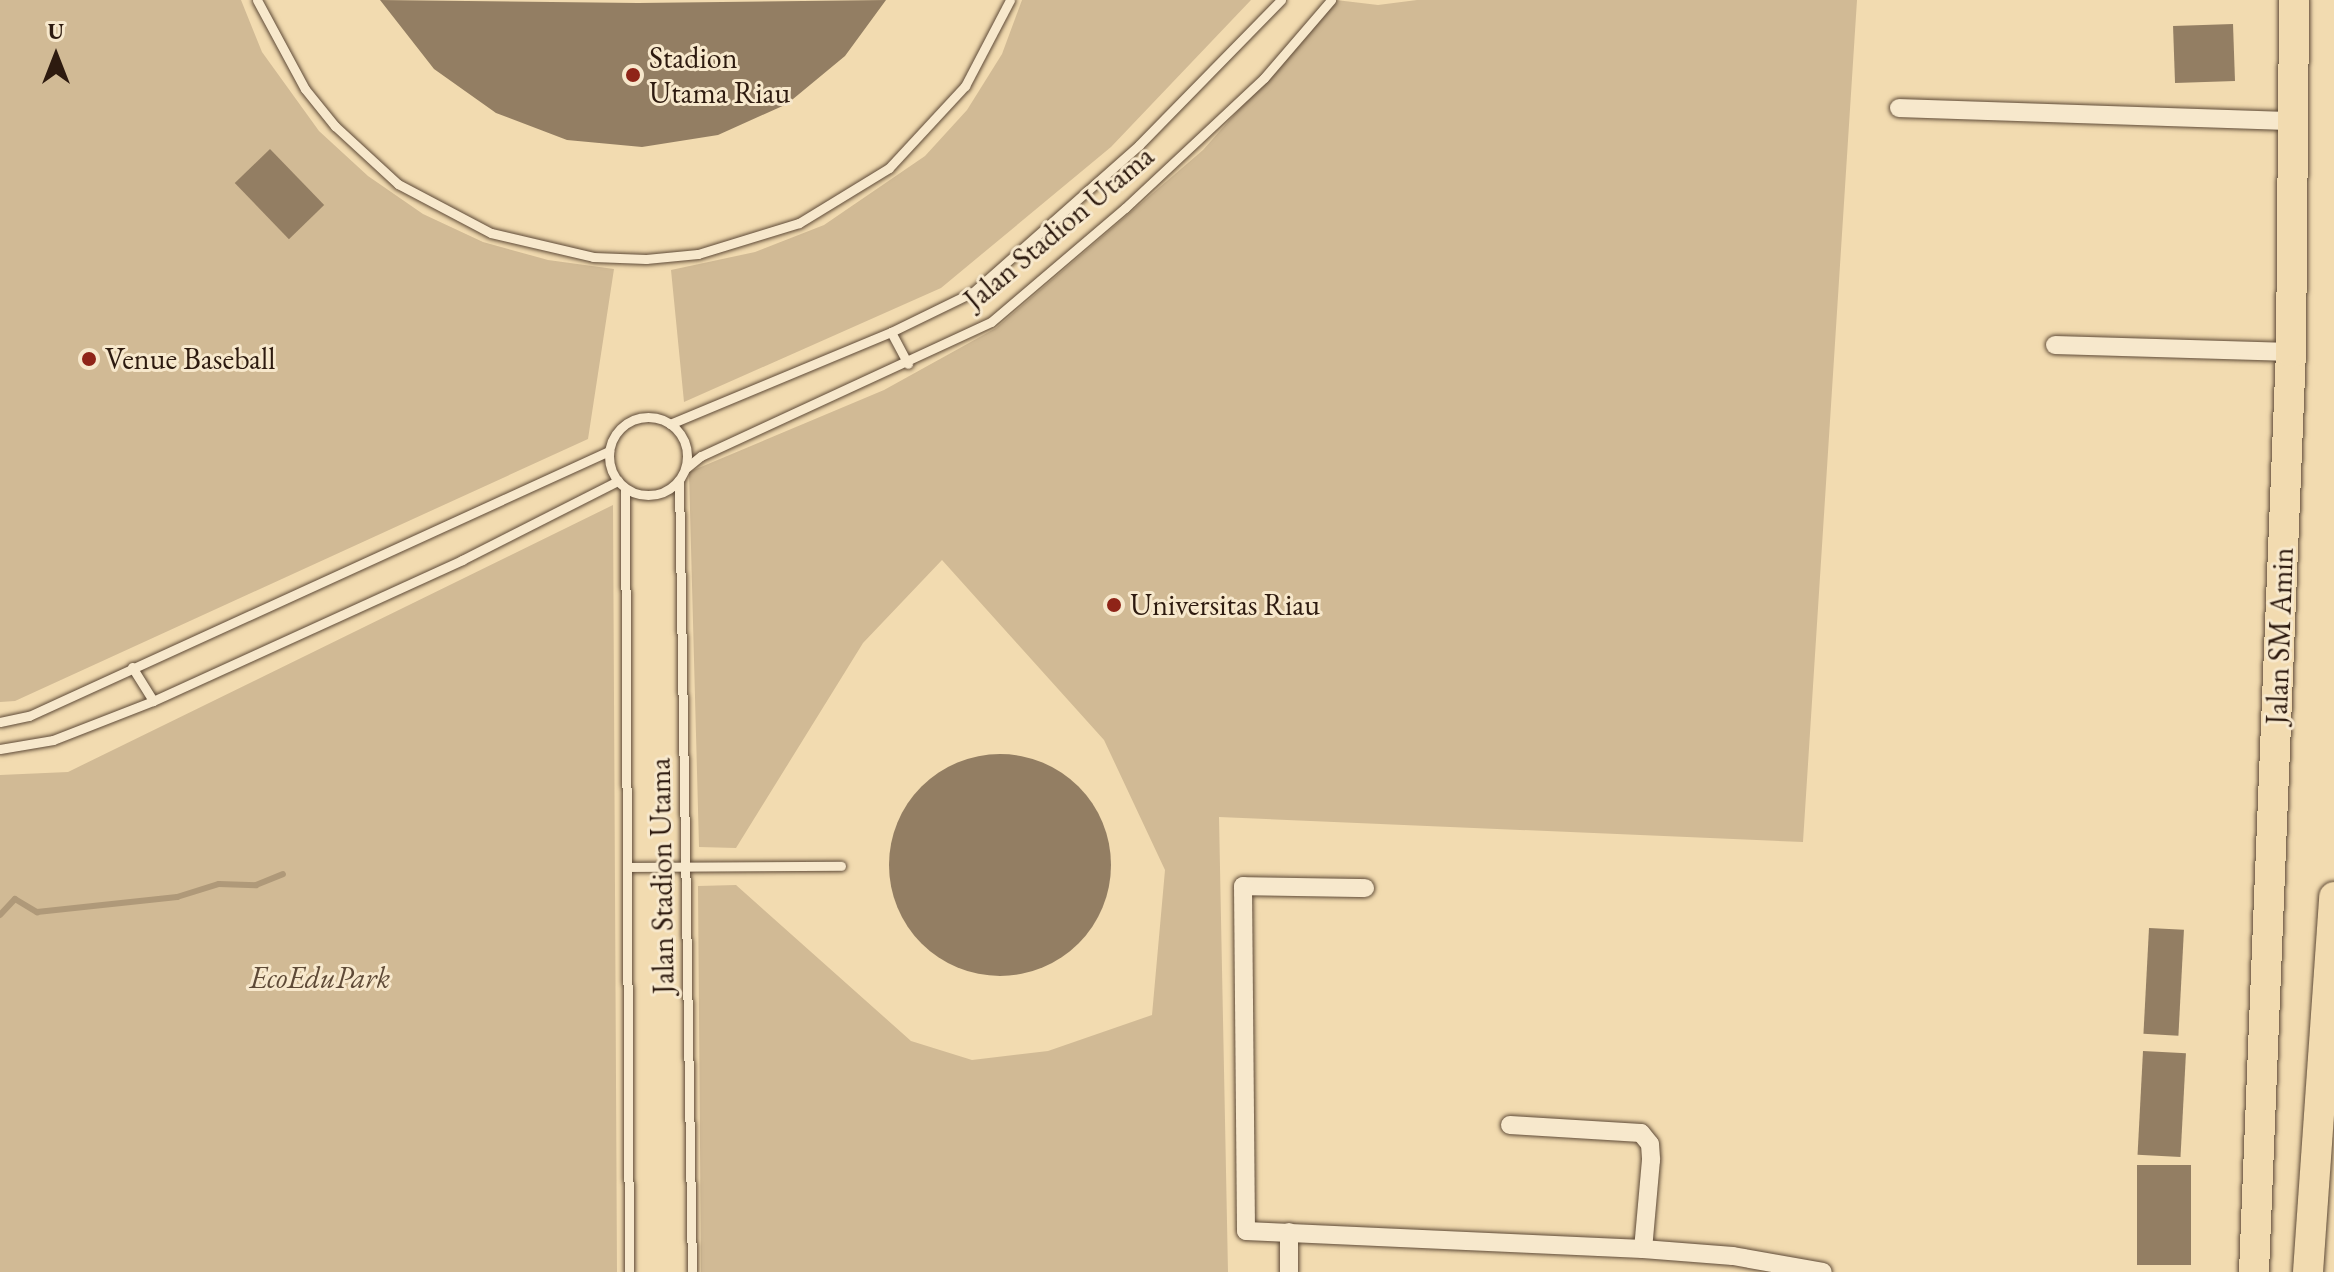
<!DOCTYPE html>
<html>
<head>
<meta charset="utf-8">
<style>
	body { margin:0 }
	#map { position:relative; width:2334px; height:1272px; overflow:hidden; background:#f2dbb0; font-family:"EB Garamond",serif }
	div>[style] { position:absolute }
	.green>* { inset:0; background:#d1ba95 }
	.stream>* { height:6px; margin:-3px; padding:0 3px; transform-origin:3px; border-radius:3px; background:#af9979 }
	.building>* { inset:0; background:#937e63; transform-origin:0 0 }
	.round { border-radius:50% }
	.roads { filter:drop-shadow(0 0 2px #5e4a37) drop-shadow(0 0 2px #5e4a37) }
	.service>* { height:9px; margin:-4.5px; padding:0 4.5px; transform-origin:4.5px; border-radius:4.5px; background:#f7e8cc }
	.service>.ring { margin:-4.5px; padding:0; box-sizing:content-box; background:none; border:9px solid #f7e8cc; border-radius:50% }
	.minor>* { height:18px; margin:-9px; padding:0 9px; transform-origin:9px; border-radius:9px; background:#f7e8cc }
	.primary>* { height:30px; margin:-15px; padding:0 15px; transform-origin:15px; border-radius:15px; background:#f2dbb0 }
	.dots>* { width:22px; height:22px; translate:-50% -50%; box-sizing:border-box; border:4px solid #f7e8cc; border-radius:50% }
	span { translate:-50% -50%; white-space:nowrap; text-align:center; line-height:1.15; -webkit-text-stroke:6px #f7e8cc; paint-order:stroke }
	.poi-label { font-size:30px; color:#2d1a0f }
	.left { translate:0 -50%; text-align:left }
	.street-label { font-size:30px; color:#2d1a0f }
	.park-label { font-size:30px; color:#5e4a37; font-style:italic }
	.north { position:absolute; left:16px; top:16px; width:80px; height:80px; -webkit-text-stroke:6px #f7e8cc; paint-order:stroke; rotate:0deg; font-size:22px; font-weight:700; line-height:32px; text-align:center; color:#2d1a0f }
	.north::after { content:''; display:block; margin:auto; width:28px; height:36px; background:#2d1a0f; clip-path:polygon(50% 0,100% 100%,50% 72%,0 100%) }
</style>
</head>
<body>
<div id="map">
	<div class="green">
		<i style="clip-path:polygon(0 0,241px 0,262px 52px,319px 131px,368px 176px,423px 214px,483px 242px,548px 260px,614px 269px,588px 439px,15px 701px,0 702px)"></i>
		<i style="clip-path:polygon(1022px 0,1251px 0,1111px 147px,941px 288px,684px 402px,671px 270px,755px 252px,824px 225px,925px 156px,967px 110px,1002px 54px)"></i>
		<i style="clip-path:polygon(1336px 0,1378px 5px,1417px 0,1857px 0,1803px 842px,1219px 817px,1228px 1272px,701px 1272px,698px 886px,736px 885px,911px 1041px,972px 1060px,1048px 1051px,1152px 1015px,1165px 870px,1104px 740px,942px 560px,863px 643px,736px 848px,699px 847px,689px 472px,884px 390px,996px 328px,1203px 150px)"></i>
		<i style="clip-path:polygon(613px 505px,617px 1272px,0 1272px,0 775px,68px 772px)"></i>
	</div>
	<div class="stream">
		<i style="left:0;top:915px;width:22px;rotate:-47deg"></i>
		<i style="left:15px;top:899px;width:26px;rotate:31deg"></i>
		<i style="left:37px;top:912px;width:141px;rotate:-6.1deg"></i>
		<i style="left:177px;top:897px;width:44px;rotate:-17.2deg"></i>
		<i style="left:219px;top:884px;width:37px;rotate:2deg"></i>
		<i style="left:256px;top:885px;width:29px;rotate:-22deg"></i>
	</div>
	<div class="building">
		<i style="clip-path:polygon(380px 0,638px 3px,886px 0,845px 56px,787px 104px,718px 135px,642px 147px,567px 140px,496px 113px,434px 69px)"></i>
		<i style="left:2233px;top:24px;width:57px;height:60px;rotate:88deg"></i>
		<i style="left:270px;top:149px;width:78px;height:49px;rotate:46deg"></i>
		<i class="round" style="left:889px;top:754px;width:222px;height:222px"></i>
		<i style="left:2149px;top:928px;width:35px;height:106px;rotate:3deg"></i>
		<i style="left:2143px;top:1051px;width:43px;height:104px;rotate:3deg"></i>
		<i style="left:2137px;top:1165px;width:54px;height:100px"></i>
	</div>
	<div class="roads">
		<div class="service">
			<i style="left:257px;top:0;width:101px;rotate:61.7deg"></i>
			<i style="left:305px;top:89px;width:48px;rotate:51deg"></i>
			<i style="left:335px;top:126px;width:86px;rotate:42.6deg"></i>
			<i style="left:398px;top:184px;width:105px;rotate:27.8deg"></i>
			<i style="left:491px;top:233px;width:105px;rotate:13.2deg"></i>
			<i style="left:593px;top:257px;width:53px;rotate:2.2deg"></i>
			<i style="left:646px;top:259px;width:52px;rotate:-5.5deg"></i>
			<i style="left:698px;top:254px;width:106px;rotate:-17.1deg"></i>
			<i style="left:799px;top:223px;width:105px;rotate:-31.4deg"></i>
			<i style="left:889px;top:168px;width:112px;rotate:-47.2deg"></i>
			<i style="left:965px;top:86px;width:97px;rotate:-62.4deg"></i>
			<i style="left:891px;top:332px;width:36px;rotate:62deg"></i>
			<i class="ring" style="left:609px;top:417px;width:69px;height:69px"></i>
			<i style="left:670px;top:424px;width:239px;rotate:-22.6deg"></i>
			<i style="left:891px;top:332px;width:91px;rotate:-26deg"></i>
			<i style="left:973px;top:292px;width:222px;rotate:-41.5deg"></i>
			<i style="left:1139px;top:145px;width:203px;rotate:-45.6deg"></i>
			<i style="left:686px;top:468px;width:19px;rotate:-39deg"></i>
			<i style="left:701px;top:456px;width:319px;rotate:-24.8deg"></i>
			<i style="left:991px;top:322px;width:176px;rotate:-40.4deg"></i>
			<i style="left:1125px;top:208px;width:190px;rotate:-43.1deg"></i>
			<i style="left:1264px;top:78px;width:103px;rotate:-49.3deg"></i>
			<i style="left:679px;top:480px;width:792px;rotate:89.06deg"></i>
			<i style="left:625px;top:489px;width:783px;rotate:89.71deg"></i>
			<i style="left:132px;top:667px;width:40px;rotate:58deg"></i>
			<i style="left:0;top:722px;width:30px;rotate:-12deg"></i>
			<i style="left:29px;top:716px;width:638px;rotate:-24.56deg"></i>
			<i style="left:0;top:749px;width:54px;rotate:-9.6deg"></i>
			<i style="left:53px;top:740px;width:107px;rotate:-21.3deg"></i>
			<i style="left:153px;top:701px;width:340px;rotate:-24.5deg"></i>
			<i style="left:462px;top:560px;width:175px;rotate:-26.9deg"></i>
			<i style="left:627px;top:867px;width:214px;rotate:-0.3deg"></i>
		</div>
		<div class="minor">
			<i style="left:1899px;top:108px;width:395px;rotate:1.9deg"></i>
			<i style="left:2055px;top:345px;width:236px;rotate:1.7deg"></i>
			<i style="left:1365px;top:888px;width:122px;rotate:-179.1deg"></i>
			<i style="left:1243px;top:886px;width:345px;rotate:89.5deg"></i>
			<i style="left:1246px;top:1231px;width:397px;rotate:2.6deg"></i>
			<i style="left:1643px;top:1249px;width:90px;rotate:4.4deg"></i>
			<i style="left:1733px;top:1256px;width:91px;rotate:10.1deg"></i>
			<i style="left:1510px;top:1125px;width:131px;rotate:3.5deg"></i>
			<i style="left:1641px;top:1133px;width:14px;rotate:51deg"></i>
			<i style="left:1650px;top:1144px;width:16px;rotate:86deg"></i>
			<i style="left:1651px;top:1160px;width:89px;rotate:95.1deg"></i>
			<i style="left:1289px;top:1232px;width:40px;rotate:90deg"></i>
		</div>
		<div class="primary">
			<i style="left:2254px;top:1272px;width:921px;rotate:-87.7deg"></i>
			<i style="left:2291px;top:352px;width:352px;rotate:-89.5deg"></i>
			<i style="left:2308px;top:1272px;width:376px;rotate:-86deg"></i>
		</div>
	</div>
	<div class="dots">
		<i style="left:633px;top:75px;background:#8f2418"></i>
		<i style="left:89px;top:359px;background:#8f2418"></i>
		<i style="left:1114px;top:605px;background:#8f2418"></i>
	</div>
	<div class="poi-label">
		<span class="left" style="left:649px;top:75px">Stadion<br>Utama Riau</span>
		<span class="left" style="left:105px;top:359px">Venue Baseball</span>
		<span class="left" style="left:1130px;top:605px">Universitas Riau</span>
	</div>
	<div class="street-label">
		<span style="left:1059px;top:228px;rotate:-40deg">Jalan Stadion Utama</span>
		<span style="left:2280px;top:636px;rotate:-88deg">Jalan SM Amin</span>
		<span style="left:662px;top:876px;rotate:-91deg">Jalan Stadion Utama</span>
	</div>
	<div class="park-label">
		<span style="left:320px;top:978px">EcoEduPark</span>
	</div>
	<div class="north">U</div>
</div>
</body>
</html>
